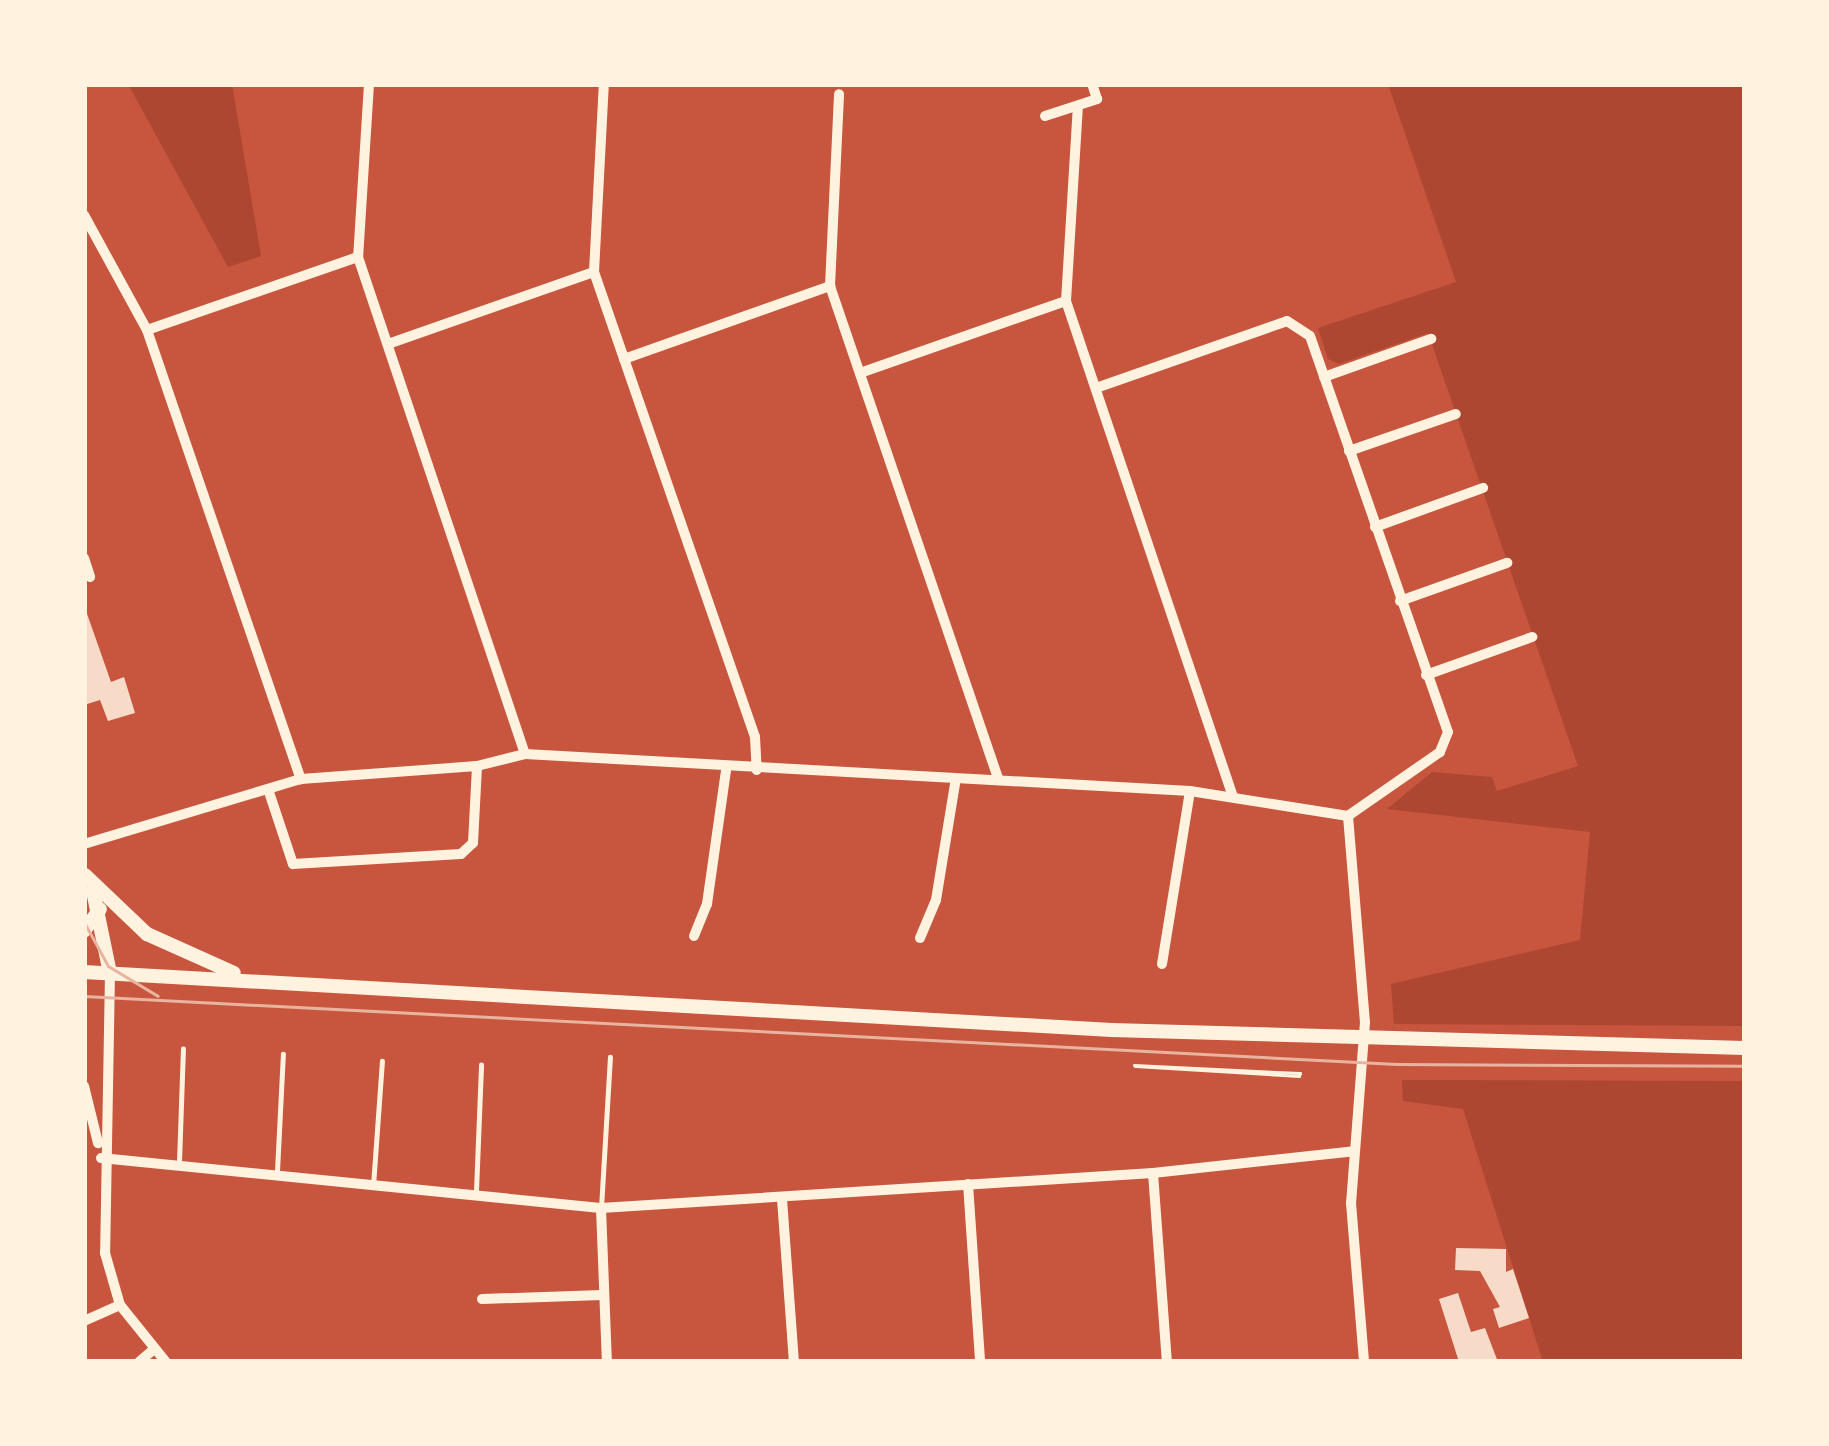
<!DOCTYPE html>
<html>
<head>
<meta charset="utf-8">
<style>
	body { margin:0 }
	#map { position:relative; width:1829px; height:1446px; overflow:hidden; background:#c8553d; font-family:"Roboto Condensed",sans-serif }
	div>[style] { position:absolute }
	.green>* { inset:0; background:#ae4732 }
	.building>* { inset:0; background:#f7dbc8 }
	.path>* { height:3px; margin:-1.5px; padding:0 1.5px; transform-origin:1.5px; border-radius:1.5px; background:#fff3e0 }
	.service>* { height:4.5px; margin:-2.25px; padding:0 2.25px; transform-origin:2.25px; border-radius:2.25px; background:#fff3e0 }
	.minor>* { height:10px; margin:-5px; padding:0 5px; transform-origin:5px; border-radius:5px; background:#fff3e0 }
	.tertiary>* { height:14px; margin:-7px; padding:0 7px; transform-origin:7px; border-radius:7px; background:#fff3e0 }
	.tram>* { height:3px; margin:-1.5px; padding:0 1.5px; transform-origin:1.5px; border-radius:1.5px; background:#e9b49f }
	span { translate:-50% -50%; white-space:nowrap; text-align:center; line-height:1.15; -webkit-text-stroke:10px #fff3e0; paint-order:stroke }
	.frame { position:absolute; inset:0; border:87px solid #fff3e0; pointer-events:none }
</style>
</head>
<body>
<div id="map">
	<div class="green">
		<i style="clip-path:polygon(128px 84px,232px 84px,261px 256px,228px 267px)"></i>
		<i style="clip-path:polygon(1388px 84px,1745px 84px,1745px 1026px,1394px 1024px,1391px 984px,1580px 940px,1590px 832px,1387px 809px,1432px 772px,1492px 777px,1497px 791px,1578px 766px,1428px 333px,1339px 364px,1328px 359px,1318px 328px,1456px 282px)"></i>
		<i style="clip-path:polygon(1402px 1080px,1745px 1081px,1745px 1362px,1543px 1362px,1463px 1109px,1403px 1101px)"></i>
	</div>
	<div class="building">
		<i style="clip-path:polygon(85px 608px,111px 682px,124px 677px,135px 713px,108px 721px,100px 700px,84px 705px)"></i>
		<i style="clip-path:polygon(1456px 1248px,1506px 1249px,1506px 1272px,1513px 1269px,1529px 1318px,1499px 1328px,1493px 1309px,1500px 1307px,1480px 1271px,1455px 1270px)"></i>
		<i style="clip-path:polygon(1458px 1293px,1471px 1332px,1485px 1328px,1498px 1362px,1459px 1362px,1439px 1299px)"></i>
	</div>
	<div class="path">
		<i style="left:1134px;top:1065px;width:166px;rotate:2.8deg"></i>
		<i style="left:1300px;top:1073px;width:3px;rotate:108deg"></i>
		<i style="left:1299px;top:1076px;width:164px;rotate:-176.5deg"></i>
		<i style="left:1135px;top:1066px;width:1px;rotate:-135deg"></i>
	</div>
	<div class="service">
		<i style="left:179px;top:1162px;width:113px;rotate:-88deg"></i>
		<i style="left:277px;top:1171px;width:117px;rotate:-87.1deg"></i>
		<i style="left:373px;top:1186px;width:125px;rotate:-85.9deg"></i>
		<i style="left:476px;top:1191px;width:126px;rotate:-87.7deg"></i>
		<i style="left:601px;top:1208px;width:151px;rotate:-86.6deg"></i>
	</div>
	<div class="minor">
		<i style="left:369px;top:84px;width:173px;rotate:93.6deg"></i>
		<i style="left:358px;top:257px;width:524px;rotate:71.43deg"></i>
		<i style="left:1045px;top:116px;width:55px;rotate:-18.1deg"></i>
		<i style="left:1097px;top:99px;width:16px;rotate:-108deg"></i>
		<i style="left:84px;top:215px;width:131px;rotate:61.3deg"></i>
		<i style="left:147px;top:330px;width:475px;rotate:71.1deg"></i>
		<i style="left:594px;top:272px;width:188px;rotate:-87deg"></i>
		<i style="left:830px;top:286px;width:192px;rotate:-87.3deg"></i>
		<i style="left:1066px;top:301px;width:195px;rotate:-86.5deg"></i>
		<i style="left:147px;top:330px;width:223px;rotate:-19.1deg"></i>
		<i style="left:388px;top:344px;width:218px;rotate:-19.3deg"></i>
		<i style="left:594px;top:272px;width:492px;rotate:70.9deg"></i>
		<i style="left:755px;top:737px;width:33px;rotate:87deg"></i>
		<i style="left:624px;top:359px;width:219px;rotate:-19.5deg"></i>
		<i style="left:830px;top:286px;width:520px;rotate:71.15deg"></i>
		<i style="left:860px;top:373px;width:218px;rotate:-19.3deg"></i>
		<i style="left:1066px;top:301px;width:523px;rotate:71.39deg"></i>
		<i style="left:1324px;top:377px;width:114px;rotate:-19.6deg"></i>
		<i style="left:1096px;top:388px;width:202px;rotate:-19.3deg"></i>
		<i style="left:1287px;top:321px;width:27px;rotate:33deg"></i>
		<i style="left:1310px;top:336px;width:419px;rotate:70.8deg"></i>
		<i style="left:1448px;top:732px;width:22px;rotate:112deg"></i>
		<i style="left:1440px;top:752px;width:112px;rotate:145.2deg"></i>
		<i style="left:1349px;top:451px;width:113px;rotate:-19.1deg"></i>
		<i style="left:1375px;top:527px;width:115px;rotate:-19.9deg"></i>
		<i style="left:84px;top:558px;width:20px;rotate:72deg"></i>
		<i style="left:1400px;top:601px;width:114px;rotate:-19.6deg"></i>
		<i style="left:1426px;top:675px;width:113px;rotate:-19.7deg"></i>
		<i style="left:269px;top:792px;width:76px;rotate:71.6deg"></i>
		<i style="left:293px;top:864px;width:168px;rotate:-3.4deg"></i>
		<i style="left:461px;top:854px;width:16px;rotate:-43deg"></i>
		<i style="left:473px;top:843px;width:77px;rotate:-87deg"></i>
		<i style="left:1348px;top:816px;width:207px;rotate:85.3deg"></i>
		<i style="left:1365px;top:1022px;width:182px;rotate:94.4deg"></i>
		<i style="left:1351px;top:1203px;width:160px;rotate:85.3deg"></i>
		<i style="left:84px;top:844px;width:227px;rotate:-16.7deg"></i>
		<i style="left:301px;top:779px;width:176px;rotate:-4.2deg"></i>
		<i style="left:477px;top:766px;width:49px;rotate:-14deg"></i>
		<i style="left:525px;top:754px;width:666px;rotate:3.18deg"></i>
		<i style="left:1190px;top:791px;width:160px;rotate:9deg"></i>
		<i style="left:694px;top:936px;width:35px;rotate:-68deg"></i>
		<i style="left:707px;top:904px;width:135px;rotate:-81.9deg"></i>
		<i style="left:920px;top:938px;width:41px;rotate:-67.2deg"></i>
		<i style="left:936px;top:900px;width:118px;rotate:-80.7deg"></i>
		<i style="left:1162px;top:964px;width:175px;rotate:-80.8deg"></i>
		<i style="left:110px;top:973px;width:280px;rotate:91deg"></i>
		<i style="left:105px;top:1253px;width:54px;rotate:73.9deg"></i>
		<i style="left:120px;top:1305px;width:73px;rotate:51.1deg"></i>
		<i style="left:84px;top:1086px;width:59px;rotate:76.2deg"></i>
		<i style="left:101px;top:1158px;width:502px;rotate:5.71deg"></i>
		<i style="left:601px;top:1208px;width:553px;rotate:-3.63deg"></i>
		<i style="left:1153px;top:1173px;width:202px;rotate:-6.2deg"></i>
		<i style="left:1153px;top:1173px;width:190px;rotate:85.8deg"></i>
		<i style="left:968px;top:1184px;width:178px;rotate:86.1deg"></i>
		<i style="left:782px;top:1199px;width:163px;rotate:85.8deg"></i>
		<i style="left:601px;top:1208px;width:154px;rotate:87.8deg"></i>
		<i style="left:482px;top:1299px;width:120px;rotate:-1.9deg"></i>
		<i style="left:84px;top:1321px;width:39px;rotate:-24deg"></i>
		<i style="left:139px;top:1362px;width:18px;rotate:-41deg"></i>
	</div>
	<div class="tertiary">
		<i style="left:85px;top:875px;width:86px;rotate:43.6deg"></i>
		<i style="left:147px;top:934px;width:95px;rotate:24.1deg"></i>
		<i style="left:93px;top:891px;width:84px;rotate:78.3deg"></i>
		<i style="left:84px;top:931px;width:27px;rotate:-54deg"></i>
		<i style="left:84px;top:972px;width:1029px;rotate:3.23deg"></i>
		<i style="left:1111px;top:1030px;width:634px;rotate:1.63deg"></i>
	</div>
	<div class="tram">
		<i style="left:84px;top:922px;width:50px;rotate:61.4deg"></i>
		<i style="left:108px;top:966px;width:58px;rotate:31deg"></i>
		<i style="left:84px;top:996px;width:1314px;rotate:2.97deg"></i>
		<i style="left:1396px;top:1064px;width:349px;rotate:0.3deg"></i>
	</div>
	<div class="frame"></div>
</div>
</body>
</html>
